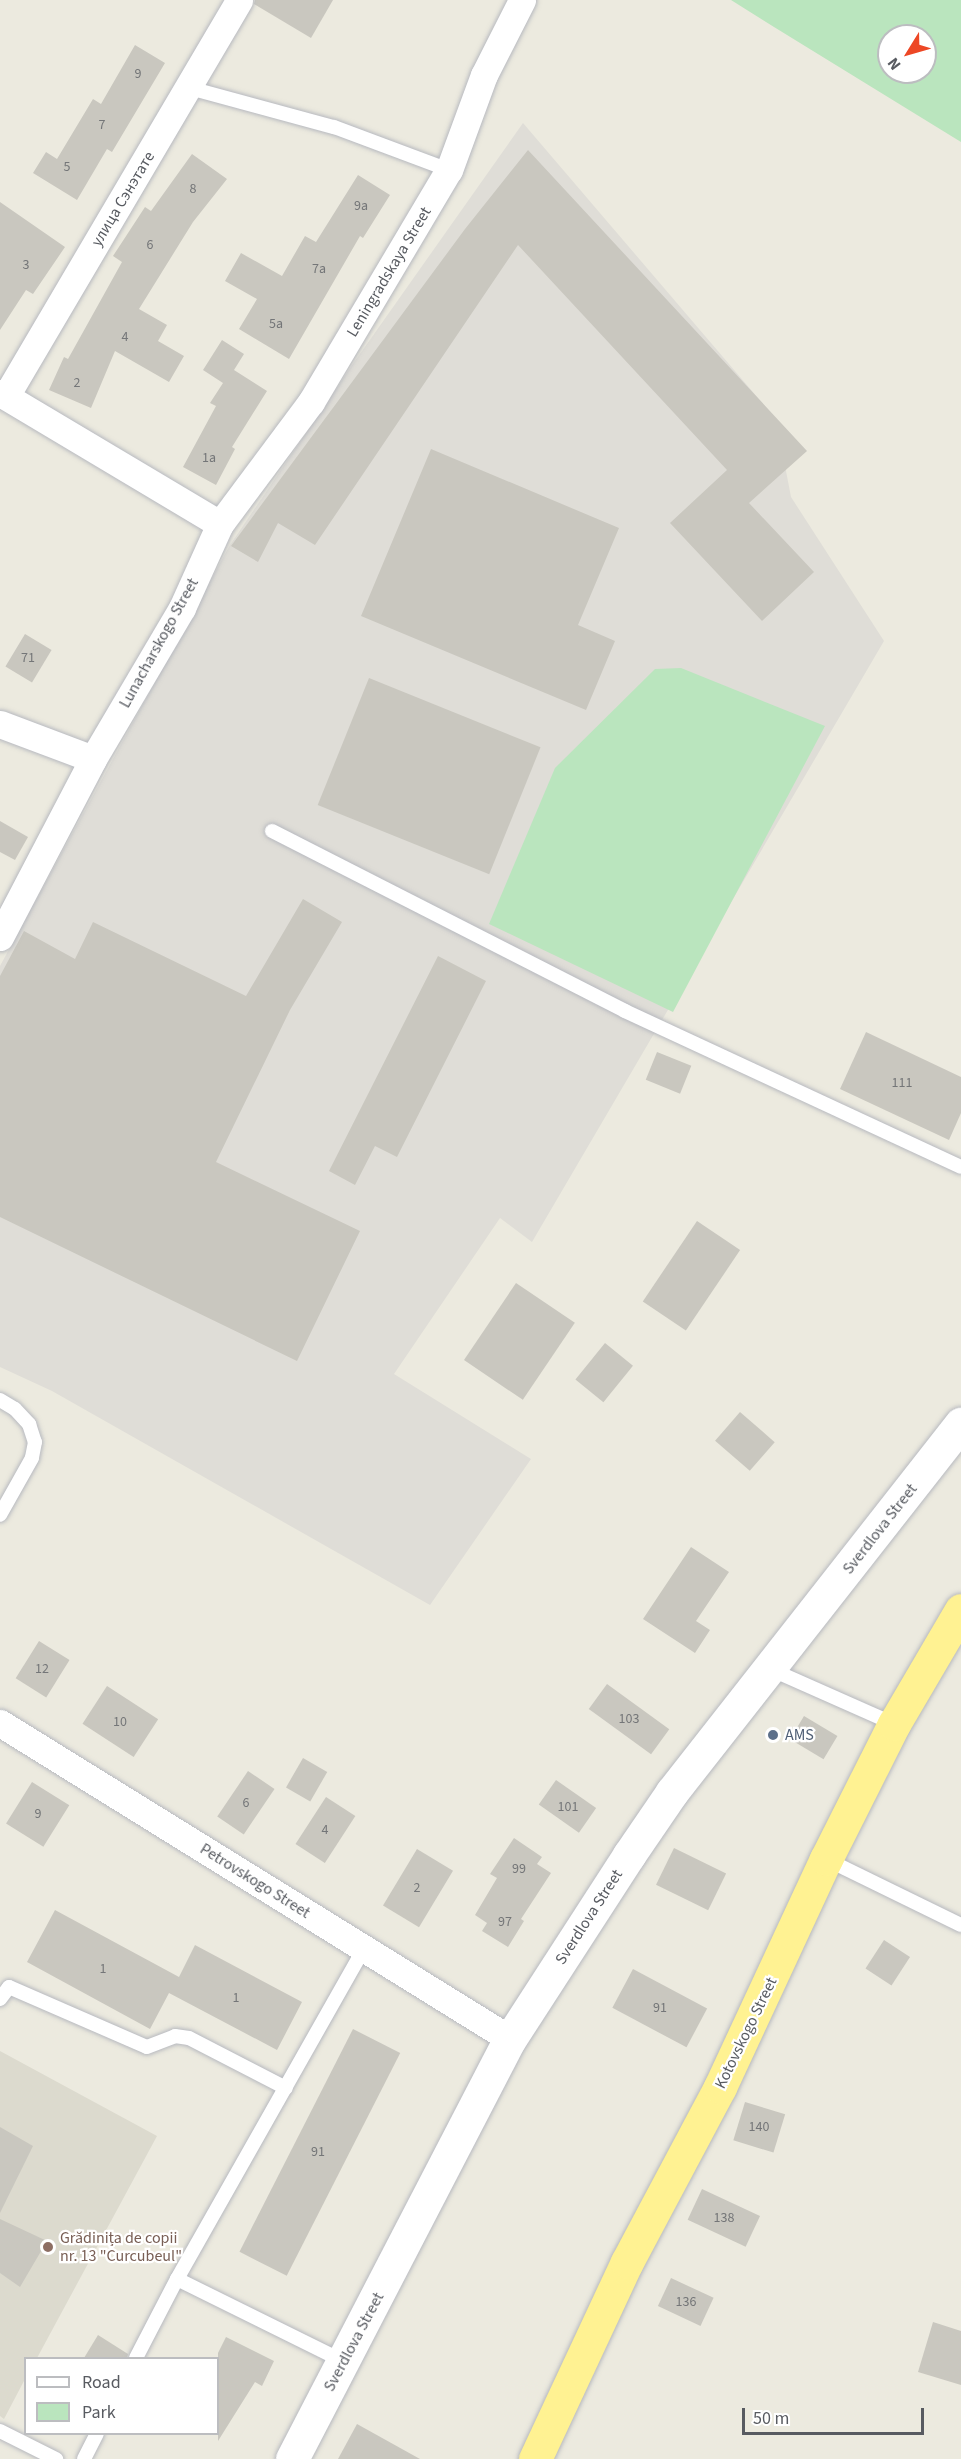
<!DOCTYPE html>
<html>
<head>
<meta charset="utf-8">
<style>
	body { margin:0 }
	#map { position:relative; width:961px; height:2459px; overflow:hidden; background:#eceadf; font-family:"Source Sans 3",sans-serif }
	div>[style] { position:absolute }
	.industrial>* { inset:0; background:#dfddd7 }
	.education>* { inset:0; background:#dcdace }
	.green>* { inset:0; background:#bae5be }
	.building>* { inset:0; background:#c9c7bf; transform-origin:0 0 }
	.roads { filter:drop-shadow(0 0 2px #b7b9bf) drop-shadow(0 0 2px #b7b9bf) }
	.service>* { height:14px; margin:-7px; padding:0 7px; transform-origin:7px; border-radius:7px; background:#fff }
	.minor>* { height:27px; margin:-13.5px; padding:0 13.5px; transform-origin:13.5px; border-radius:13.5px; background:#fff }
	.tertiary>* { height:33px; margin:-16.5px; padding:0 16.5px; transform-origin:16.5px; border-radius:16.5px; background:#fff }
	.trunk>* { height:33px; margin:-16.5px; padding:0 16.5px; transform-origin:16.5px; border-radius:16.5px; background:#fff292 }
	.dots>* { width:16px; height:16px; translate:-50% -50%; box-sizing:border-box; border:3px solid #fff; border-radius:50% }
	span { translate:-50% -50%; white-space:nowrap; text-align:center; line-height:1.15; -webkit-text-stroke:4.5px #fff; paint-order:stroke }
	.number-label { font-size:14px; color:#747678 }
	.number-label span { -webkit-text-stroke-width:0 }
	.street-label { font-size:16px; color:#585b61 }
	.service-label { font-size:16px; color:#4e5e75 }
	.left { translate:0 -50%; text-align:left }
	.education-label { font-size:16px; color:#785e54 }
	.legend { position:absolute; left:24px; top:2357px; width:195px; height:78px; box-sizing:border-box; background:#fff; border:2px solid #bcbdc0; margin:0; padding:8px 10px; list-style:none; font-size:18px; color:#585b61 }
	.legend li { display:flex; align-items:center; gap:12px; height:30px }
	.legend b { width:30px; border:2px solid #bcbdc0 }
	.north { position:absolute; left:877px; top:24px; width:60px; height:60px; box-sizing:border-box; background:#fff; border:2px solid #bcbdc0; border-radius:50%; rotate:233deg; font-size:16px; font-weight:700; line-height:24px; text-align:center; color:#585b61 }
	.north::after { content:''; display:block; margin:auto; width:21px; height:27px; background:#ed4725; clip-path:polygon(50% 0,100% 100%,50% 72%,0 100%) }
	.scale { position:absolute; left:742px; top:2408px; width:182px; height:27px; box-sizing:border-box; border:3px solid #585b61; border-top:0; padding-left:8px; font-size:18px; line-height:21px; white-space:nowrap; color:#585b61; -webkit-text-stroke:4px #fff; paint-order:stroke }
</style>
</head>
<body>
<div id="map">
	<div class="industrial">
		<i style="clip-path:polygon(523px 123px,776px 419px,791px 497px,884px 641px,532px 1242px,500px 1218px,394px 1374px,531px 1459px,430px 1605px,52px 1391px,0 1367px,0 966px,230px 545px,355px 361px)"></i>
	</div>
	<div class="education">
		<i style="clip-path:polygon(0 2051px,157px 2136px,37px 2358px,26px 2358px,25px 2379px,4px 2419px,0 2416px)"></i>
	</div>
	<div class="green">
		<i style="clip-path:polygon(evenodd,731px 0,961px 0,961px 142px,774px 27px,731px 0,889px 36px,925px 36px,925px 72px,889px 72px,889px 36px)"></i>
		<i style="clip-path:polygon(681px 668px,825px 726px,673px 1012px,489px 924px,555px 768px,655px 669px)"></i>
	</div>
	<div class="building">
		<i style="clip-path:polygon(255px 0,333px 0,311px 38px,254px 4px)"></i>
		<i style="clip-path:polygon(135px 45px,165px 63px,112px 152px,107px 149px,77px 200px,33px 173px,46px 152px,57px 159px,93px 99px,101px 104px)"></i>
		<i style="clip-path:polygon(528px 150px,807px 451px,749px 503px,814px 572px,762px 621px,670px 523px,727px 470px,518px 245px,315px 545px,278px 523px,258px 562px,231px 546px,465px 229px)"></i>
		<i style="clip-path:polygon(192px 154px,227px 179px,193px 222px,139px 309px,167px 325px,158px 341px,184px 356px,169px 382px,115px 351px,91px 408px,49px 390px,64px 357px,68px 359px,122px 262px,113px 256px,145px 207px,151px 211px)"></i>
		<i style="clip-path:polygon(358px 175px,390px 195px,363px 238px,360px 236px,289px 359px,239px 329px,257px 299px,225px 281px,241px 253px,282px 276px,305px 236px,316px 242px)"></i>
		<i style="clip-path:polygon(0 202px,65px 247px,33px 294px,26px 290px,0 330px)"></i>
		<i style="clip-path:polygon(222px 340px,244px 354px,234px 370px,267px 391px,232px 447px,235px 449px,216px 485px,183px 467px,216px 406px,210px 403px,223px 383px,203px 370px)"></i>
		<i style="clip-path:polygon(431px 449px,619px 528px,578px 625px,615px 641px,586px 710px,361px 616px)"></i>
		<i style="left:25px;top:634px;width:31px;height:38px;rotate:31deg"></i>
		<i style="left:369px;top:678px;width:185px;height:137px;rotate:22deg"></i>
		<i style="clip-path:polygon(0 821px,28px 837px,15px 860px,0 852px)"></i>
		<i style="clip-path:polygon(303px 899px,342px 922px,290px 1010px,216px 1162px,360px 1231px,297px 1361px,0 1217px,0 976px,24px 931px,75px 959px,93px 922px,246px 996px)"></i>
		<i style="clip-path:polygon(438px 956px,486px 981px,397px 1157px,375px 1146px,355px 1185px,329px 1171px)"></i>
		<i style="clip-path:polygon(866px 1032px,961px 1077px,961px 1113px,949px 1140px,840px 1089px)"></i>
		<i style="left:657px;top:1052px;width:37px;height:30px;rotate:22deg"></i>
		<i style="left:697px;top:1221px;width:52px;height:97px;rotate:34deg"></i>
		<i style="left:516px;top:1283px;width:71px;height:93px;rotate:34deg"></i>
		<i style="left:605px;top:1343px;width:36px;height:47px;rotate:39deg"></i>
		<i style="left:740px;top:1412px;width:46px;height:38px;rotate:41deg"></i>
		<i style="clip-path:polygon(691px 1547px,729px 1572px,696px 1621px,710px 1630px,695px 1653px,643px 1619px)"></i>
		<i style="left:39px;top:1641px;width:36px;height:44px;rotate:32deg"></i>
		<i style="left:607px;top:1684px;width:77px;height:31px;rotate:36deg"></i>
		<i style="left:107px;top:1686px;width:61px;height:45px;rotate:33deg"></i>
		<i style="left:804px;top:1716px;width:39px;height:27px;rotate:31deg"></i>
		<i style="left:303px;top:1758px;width:28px;height:34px;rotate:30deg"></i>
		<i style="left:248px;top:1771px;width:32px;height:55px;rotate:34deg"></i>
		<i style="left:556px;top:1780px;width:49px;height:30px;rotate:35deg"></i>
		<i style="left:32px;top:1782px;width:44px;height:49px;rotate:32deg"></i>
		<i style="left:326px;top:1797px;width:35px;height:56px;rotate:33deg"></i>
		<i style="clip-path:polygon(514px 1838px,542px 1857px,537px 1864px,551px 1873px,521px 1919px,524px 1921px,508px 1947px,482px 1931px,487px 1923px,475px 1915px,497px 1878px,490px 1874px)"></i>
		<i style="left:674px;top:1848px;width:58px;height:41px;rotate:26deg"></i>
		<i style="left:417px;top:1849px;width:42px;height:66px;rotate:31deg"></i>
		<i style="clip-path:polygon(55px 1910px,179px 1977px,195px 1945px,302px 2002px,277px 2050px,169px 1993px,150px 2029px,27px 1962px)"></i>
		<i style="left:884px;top:1940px;width:31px;height:34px;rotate:33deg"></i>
		<i style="left:633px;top:1969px;width:84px;height:44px;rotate:28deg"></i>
		<i style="left:353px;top:2029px;width:53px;height:250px;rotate:27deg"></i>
		<i style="left:745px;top:2102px;width:42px;height:40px;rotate:17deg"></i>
		<i style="clip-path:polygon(0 2127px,33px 2146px,0 2213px)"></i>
		<i style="left:702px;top:2189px;width:64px;height:34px;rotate:25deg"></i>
		<i style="clip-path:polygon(0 2219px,47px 2241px,20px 2287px,0 2273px)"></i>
		<i style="left:671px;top:2278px;width:47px;height:31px;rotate:25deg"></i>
		<i style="clip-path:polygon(933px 2322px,961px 2331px,961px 2385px,918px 2372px)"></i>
		<i style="clip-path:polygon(98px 2335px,128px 2354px,127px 2358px,84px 2358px)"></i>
		<i style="clip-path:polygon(226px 2337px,274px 2361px,262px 2386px,255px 2382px,218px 2441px,218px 2353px)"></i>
		<i style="clip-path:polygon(357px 2424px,420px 2459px,338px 2459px)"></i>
	</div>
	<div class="roads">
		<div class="service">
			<i style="left:190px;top:88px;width:149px;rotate:15.2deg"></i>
			<i style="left:334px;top:127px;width:123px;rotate:20.5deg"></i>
			<i style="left:272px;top:831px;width:396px;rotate:27deg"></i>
			<i style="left:625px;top:1011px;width:370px;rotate:24.9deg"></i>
			<i style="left:0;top:1400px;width:17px;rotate:31deg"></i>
			<i style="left:15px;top:1409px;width:21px;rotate:47deg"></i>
			<i style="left:29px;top:1424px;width:19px;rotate:72deg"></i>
			<i style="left:35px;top:1442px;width:16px;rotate:101deg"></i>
			<i style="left:32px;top:1458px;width:65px;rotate:119.3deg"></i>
			<i style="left:770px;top:1669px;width:136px;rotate:23.9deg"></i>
			<i style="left:826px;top:1859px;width:150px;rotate:26.1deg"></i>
			<i style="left:0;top:1999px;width:15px;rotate:-53deg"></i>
			<i style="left:9px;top:1987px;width:150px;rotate:23.5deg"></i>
			<i style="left:147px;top:2047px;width:30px;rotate:-21deg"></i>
			<i style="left:175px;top:2036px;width:14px;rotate:8deg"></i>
			<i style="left:189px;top:2038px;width:109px;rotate:27.3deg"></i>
			<i style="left:177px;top:2279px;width:379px;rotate:-60.5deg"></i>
			<i style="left:136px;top:2358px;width:89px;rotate:-62.6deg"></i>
			<i style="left:177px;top:2279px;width:185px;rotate:26.3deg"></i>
			<i style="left:0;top:2431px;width:63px;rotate:26.6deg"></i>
			<i style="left:84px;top:2459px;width:28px;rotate:-63deg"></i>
		</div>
		<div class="minor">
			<i style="left:0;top:393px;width:256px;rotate:30.8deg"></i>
			<i style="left:6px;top:396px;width:459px;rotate:-59.5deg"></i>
			<i style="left:0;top:724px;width:99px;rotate:20.6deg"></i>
			<i style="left:0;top:937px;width:201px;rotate:-62.4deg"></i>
			<i style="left:93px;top:759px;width:175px;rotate:-59.5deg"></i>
			<i style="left:182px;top:608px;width:92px;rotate:-65.7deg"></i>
			<i style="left:220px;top:524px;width:152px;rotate:-53.3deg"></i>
			<i style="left:311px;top:402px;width:270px;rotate:-59.3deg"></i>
			<i style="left:449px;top:170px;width:101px;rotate:-69.8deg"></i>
			<i style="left:484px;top:75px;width:84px;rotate:-63.1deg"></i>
			<i style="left:0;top:1723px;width:600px;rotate:31.78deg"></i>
		</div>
		<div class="tertiary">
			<i style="left:292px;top:2459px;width:473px;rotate:-62.6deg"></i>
			<i style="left:510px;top:2039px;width:219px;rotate:-57.1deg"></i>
			<i style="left:629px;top:1855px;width:76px;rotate:-55.7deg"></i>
			<i style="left:672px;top:1792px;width:468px;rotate:-51.9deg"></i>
		</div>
		<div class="trunk">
			<i style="left:535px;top:2459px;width:217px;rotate:-65deg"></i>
			<i style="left:627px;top:2262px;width:198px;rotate:-62deg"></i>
			<i style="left:720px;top:2087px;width:251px;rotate:-65.1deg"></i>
			<i style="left:826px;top:1859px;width:151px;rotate:-63.3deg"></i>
			<i style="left:894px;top:1724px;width:132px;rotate:-59.6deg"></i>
		</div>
	</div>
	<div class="dots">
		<i style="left:773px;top:1735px;background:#5c6f8a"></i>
		<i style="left:48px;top:2247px;background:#8d6e63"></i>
	</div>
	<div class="number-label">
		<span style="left:138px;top:74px">9</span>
		<span style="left:102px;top:125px">7</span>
		<span style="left:67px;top:167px">5</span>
		<span style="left:193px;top:189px">8</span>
		<span style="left:361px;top:206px">9а</span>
		<span style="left:150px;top:245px">6</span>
		<span style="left:26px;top:265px">3</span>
		<span style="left:319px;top:269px">7а</span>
		<span style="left:276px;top:324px">5а</span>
		<span style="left:125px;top:337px">4</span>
		<span style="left:77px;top:383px">2</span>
		<span style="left:209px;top:458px">1а</span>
		<span style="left:28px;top:658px">71</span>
		<span style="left:902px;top:1083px">111</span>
		<span style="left:42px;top:1669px">12</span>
		<span style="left:629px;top:1719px">103</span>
		<span style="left:120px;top:1722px">10</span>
		<span style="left:246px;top:1803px">6</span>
		<span style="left:568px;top:1807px">101</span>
		<span style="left:38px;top:1814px">9</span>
		<span style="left:325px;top:1830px">4</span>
		<span style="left:519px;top:1869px">99</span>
		<span style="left:417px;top:1888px">2</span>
		<span style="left:505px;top:1922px">97</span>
		<span style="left:103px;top:1969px">1</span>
		<span style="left:236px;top:1998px">1</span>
		<span style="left:660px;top:2008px">91</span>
		<span style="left:759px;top:2127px">140</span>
		<span style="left:318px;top:2152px">91</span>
		<span style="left:724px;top:2218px">138</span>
		<span style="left:686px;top:2302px">136</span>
	</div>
	<div class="street-label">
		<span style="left:123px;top:199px;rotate:-59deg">улица Сэнэтате</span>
		<span style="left:389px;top:272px;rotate:-59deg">Leningradskaya Street</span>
		<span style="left:159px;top:643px;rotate:-61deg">Lunacharskogo Street</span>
		<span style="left:880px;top:1529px;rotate:-52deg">Sverdlova Street</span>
		<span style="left:255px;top:1881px;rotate:32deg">Petrovskogo Street</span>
		<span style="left:589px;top:1917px;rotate:-57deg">Sverdlova Street</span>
		<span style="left:746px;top:2033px;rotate:-64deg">Kotovskogo Street</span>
		<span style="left:354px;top:2342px;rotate:-62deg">Sverdlova Street</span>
	</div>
	<div class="service-label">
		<span class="left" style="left:785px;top:1735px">AMS</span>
	</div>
	<div class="education-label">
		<span class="left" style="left:60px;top:2247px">Grădinița de copii<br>nr. 13 "Curcubeul"</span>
	</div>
	<ul class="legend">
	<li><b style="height:8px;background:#fff"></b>Road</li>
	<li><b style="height:16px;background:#bae5be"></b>Park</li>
	</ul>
	<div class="north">N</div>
	<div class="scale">50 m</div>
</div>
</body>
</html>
